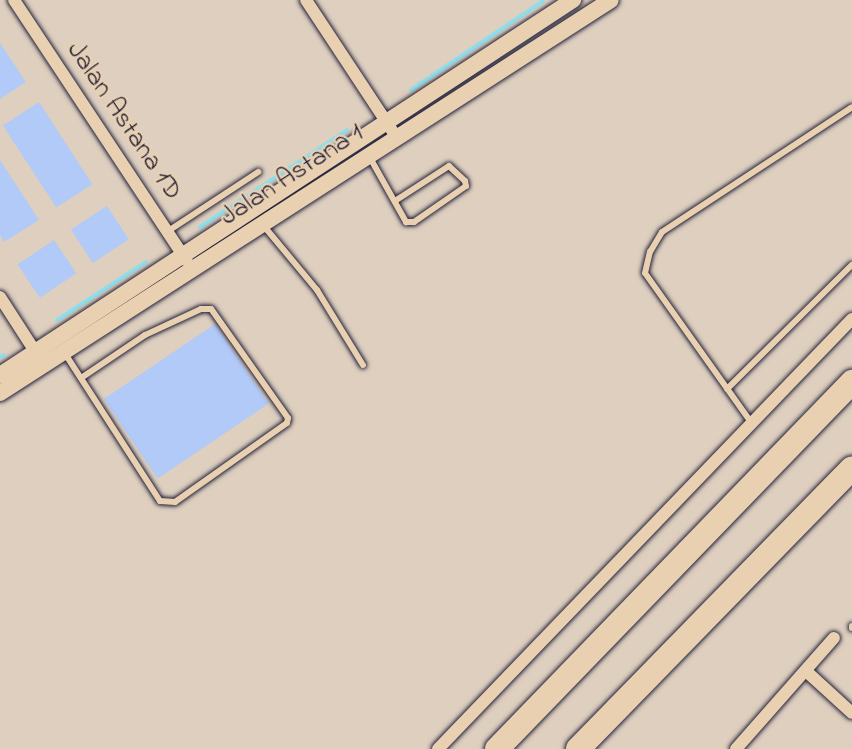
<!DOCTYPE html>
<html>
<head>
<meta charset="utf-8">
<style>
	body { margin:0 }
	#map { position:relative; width:852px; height:749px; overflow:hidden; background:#decfbf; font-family:"Indie Flower",sans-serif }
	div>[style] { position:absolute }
	.stream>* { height:4px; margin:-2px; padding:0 2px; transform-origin:2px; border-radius:2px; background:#90dfed }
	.building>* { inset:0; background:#b2caf8; transform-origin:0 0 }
	.roads { filter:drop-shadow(0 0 2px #22223b) drop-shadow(0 0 2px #22223b) }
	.service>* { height:6px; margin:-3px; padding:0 3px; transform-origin:3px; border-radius:3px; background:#e9d0b1 }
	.minor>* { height:12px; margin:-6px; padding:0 6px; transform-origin:6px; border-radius:6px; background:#e9d0b1 }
	.tertiary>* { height:16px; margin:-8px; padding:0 8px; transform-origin:8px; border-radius:8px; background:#e9d0b1 }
	.motorway>* { height:24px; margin:-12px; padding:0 12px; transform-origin:12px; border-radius:12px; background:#e9d0b1 }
	span { translate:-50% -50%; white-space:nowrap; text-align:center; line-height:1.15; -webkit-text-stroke:4.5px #e9d0b1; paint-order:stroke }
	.street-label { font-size:27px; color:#22223b }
</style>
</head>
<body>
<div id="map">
	<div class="stream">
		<i style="left:411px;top:90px;width:159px;rotate:-34deg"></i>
		<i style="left:200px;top:227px;width:176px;rotate:-33.4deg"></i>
		<i style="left:57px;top:320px;width:106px;rotate:-33.1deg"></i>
		<i style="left:0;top:357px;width:4px;rotate:-27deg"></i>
	</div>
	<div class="building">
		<i style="clip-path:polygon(0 43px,26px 82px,0 99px)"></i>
		<i style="left:39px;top:102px;width:98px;height:43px;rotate:57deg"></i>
		<i style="clip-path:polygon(0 160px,39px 220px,4px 242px,0 235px)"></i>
		<i style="left:107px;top:206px;width:40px;height:43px;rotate:57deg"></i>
		<i style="left:54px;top:240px;width:40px;height:44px;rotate:56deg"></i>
		<i style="left:215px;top:324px;width:96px;height:134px;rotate:56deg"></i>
	</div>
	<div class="roads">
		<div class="service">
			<i style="left:369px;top:156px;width:76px;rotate:60.7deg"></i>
			<i style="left:406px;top:222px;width:8px"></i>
			<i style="left:414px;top:222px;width:63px;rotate:-34.7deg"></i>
			<i style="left:466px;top:186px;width:5px;rotate:-101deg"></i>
			<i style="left:465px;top:181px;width:22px;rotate:-137deg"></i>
			<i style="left:449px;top:166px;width:64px;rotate:147.1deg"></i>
			<i style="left:263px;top:225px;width:85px;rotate:50.3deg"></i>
			<i style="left:317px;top:290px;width:88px;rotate:58.5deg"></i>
			<i style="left:168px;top:231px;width:108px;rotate:-33.2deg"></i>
			<i style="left:64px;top:352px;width:177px;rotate:57.2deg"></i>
			<i style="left:160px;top:501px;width:15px;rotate:4deg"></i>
			<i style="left:175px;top:502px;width:137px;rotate:-35.2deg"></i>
			<i style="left:287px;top:423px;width:5px;rotate:-79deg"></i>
			<i style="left:288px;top:418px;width:133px;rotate:-125.2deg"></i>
			<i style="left:211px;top:309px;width:10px;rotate:180deg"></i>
			<i style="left:201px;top:309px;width:62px;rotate:155.1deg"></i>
			<i style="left:145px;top:335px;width:77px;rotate:146.1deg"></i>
			<i style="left:727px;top:389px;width:176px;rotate:-44.8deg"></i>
			<i style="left:753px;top:425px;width:186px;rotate:-125.4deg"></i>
			<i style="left:645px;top:273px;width:22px;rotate:-77deg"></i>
			<i style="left:650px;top:252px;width:23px;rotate:-59deg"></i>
			<i style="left:662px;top:232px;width:227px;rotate:-33.3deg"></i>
			<i style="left:852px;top:626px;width:2px;rotate:90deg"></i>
		</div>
		<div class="minor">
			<i style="left:14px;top:0;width:313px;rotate:56.5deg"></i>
			<i style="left:306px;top:0;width:165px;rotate:56.6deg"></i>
			<i style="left:0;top:297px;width:74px;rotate:57.2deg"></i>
			<i style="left:806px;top:671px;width:62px;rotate:42.4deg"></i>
			<i style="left:438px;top:749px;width:597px;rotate:-46.09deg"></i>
			<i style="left:736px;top:749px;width:148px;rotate:-48.6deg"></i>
		</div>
		<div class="tertiary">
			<i style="left:0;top:375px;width:685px;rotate:-33.2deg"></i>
			<i style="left:0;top:393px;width:726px;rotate:-32.75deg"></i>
		</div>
		<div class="motorway">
			<i style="left:497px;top:749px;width:511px;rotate:-45.95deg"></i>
			<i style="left:578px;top:749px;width:392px;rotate:-45.7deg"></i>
		</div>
	</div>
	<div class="street-label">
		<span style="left:124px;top:121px;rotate:56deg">Jalan Astana 1D</span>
		<span style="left:292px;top:175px;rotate:-33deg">Jalan Astana 1</span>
	</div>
</div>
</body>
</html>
